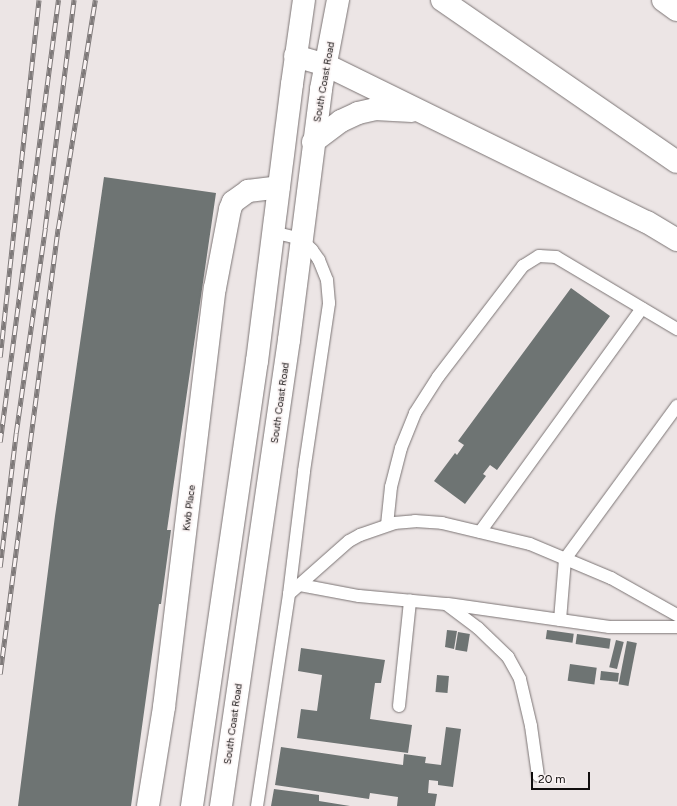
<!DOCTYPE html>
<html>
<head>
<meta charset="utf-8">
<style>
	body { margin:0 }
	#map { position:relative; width:677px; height:806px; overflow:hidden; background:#ece5e5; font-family:Figtree,sans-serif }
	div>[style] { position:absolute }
	.building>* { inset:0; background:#6e7473; transform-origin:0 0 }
	.roads { filter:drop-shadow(0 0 1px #7b7474) drop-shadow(0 0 1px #7b7474) }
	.service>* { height:12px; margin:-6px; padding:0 6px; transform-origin:6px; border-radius:6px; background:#fff }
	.minor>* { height:22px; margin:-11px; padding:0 11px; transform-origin:11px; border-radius:11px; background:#fff }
	.primary>* { height:22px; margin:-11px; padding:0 11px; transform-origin:11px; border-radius:11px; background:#fff }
	.motorway>* { height:22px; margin:-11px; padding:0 11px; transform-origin:11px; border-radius:11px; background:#fff }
	.rail>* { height:4.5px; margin-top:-2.25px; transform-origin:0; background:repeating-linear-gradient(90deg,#f9f2f2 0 9px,#7e7979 0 18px); box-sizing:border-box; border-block:1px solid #7e7979 }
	span { translate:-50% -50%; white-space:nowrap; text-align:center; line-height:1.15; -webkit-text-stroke:3px #f9f2f2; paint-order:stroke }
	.street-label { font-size:10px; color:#100d0d }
	.scale { position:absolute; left:531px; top:772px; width:59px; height:18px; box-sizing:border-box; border:2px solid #100d0d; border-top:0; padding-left:5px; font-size:12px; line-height:14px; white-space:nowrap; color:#100d0d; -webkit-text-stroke:3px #f9f2f2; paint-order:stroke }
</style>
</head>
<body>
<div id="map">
	<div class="building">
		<i style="clip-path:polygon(104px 177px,216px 193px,167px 530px,171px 530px,161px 604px,159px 604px,131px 806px,18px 806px,55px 516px)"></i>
		<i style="clip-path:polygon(571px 288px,610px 316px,497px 470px,490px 465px,483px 474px,486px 476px,465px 504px,434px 481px,455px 453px,457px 455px,464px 445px,458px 441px)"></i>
		<i style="clip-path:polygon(447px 630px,457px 631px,454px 649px,445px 647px)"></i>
		<i style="left:547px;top:630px;width:27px;height:9px;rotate:8deg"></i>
		<i style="left:458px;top:632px;width:12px;height:18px;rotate:9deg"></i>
		<i style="left:577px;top:634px;width:34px;height:10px;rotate:8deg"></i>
		<i style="left:616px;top:640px;width:8px;height:28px;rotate:14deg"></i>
		<i style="left:627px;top:641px;width:10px;height:44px;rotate:11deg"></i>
		<i style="clip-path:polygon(301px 648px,385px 660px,381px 683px,375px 683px,370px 719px,412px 725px,408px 753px,297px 738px,301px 709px,317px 711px,322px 675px,298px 671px)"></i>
		<i style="left:570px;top:664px;width:27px;height:17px;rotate:8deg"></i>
		<i style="left:601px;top:671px;width:18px;height:9px;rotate:6deg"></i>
		<i style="left:437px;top:675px;width:12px;height:17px;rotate:5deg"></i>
		<i style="clip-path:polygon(446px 727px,461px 729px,453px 787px,438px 785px,438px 781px,429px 780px,428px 793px,437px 794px,435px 806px,397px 806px,398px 797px,370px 793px,369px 799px,275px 785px,281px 747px,403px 765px,404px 754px,426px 757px,425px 763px,441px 765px)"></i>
		<i style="clip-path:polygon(274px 789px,319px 795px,319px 801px,350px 806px,271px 806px)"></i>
	</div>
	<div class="roads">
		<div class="service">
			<i style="left:387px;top:525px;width:38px;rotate:-84deg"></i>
			<i style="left:391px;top:487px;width:40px;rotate:-75.6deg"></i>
			<i style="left:401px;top:448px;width:38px;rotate:-68deg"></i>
			<i style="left:415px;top:413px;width:43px;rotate:-57.4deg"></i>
			<i style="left:438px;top:377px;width:140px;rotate:-52.6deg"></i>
			<i style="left:523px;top:266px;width:19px;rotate:-32deg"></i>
			<i style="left:539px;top:256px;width:17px;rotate:3deg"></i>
			<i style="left:556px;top:257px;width:141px;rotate:30.8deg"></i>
			<i style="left:480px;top:532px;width:276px;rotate:-54.1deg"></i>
			<i style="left:300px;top:585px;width:60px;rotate:10.6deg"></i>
			<i style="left:359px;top:596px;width:87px;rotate:5.3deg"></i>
			<i style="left:446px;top:604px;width:40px;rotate:37deg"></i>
			<i style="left:478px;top:628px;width:42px;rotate:44deg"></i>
			<i style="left:508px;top:657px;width:25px;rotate:61deg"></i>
			<i style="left:520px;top:679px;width:48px;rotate:76.8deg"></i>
			<i style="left:531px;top:726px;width:50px;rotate:82deg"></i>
			<i style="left:289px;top:594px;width:80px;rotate:-41.5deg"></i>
			<i style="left:349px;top:541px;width:13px;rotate:-29deg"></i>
			<i style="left:360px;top:535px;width:36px;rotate:-19deg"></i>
			<i style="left:394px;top:523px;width:21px;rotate:-5deg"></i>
			<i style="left:415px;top:521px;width:27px;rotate:4deg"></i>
			<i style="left:442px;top:523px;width:90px;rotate:13.4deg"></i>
			<i style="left:530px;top:544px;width:88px;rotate:22.8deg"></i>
			<i style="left:611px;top:578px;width:76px;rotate:29.3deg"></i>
			<i style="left:448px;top:604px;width:163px;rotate:8.1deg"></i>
			<i style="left:609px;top:627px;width:68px"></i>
			<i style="left:560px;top:620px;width:61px;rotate:-85.3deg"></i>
			<i style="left:565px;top:559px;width:190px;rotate:-53.8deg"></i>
			<i style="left:399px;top:706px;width:106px;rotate:-84deg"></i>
			<i style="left:257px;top:806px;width:214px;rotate:-81.4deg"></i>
			<i style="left:289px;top:594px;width:124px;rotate:-83deg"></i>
			<i style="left:304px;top:471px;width:170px;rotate:-81.5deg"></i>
			<i style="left:329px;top:303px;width:23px;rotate:-95deg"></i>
			<i style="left:327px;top:280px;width:22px;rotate:-112deg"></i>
			<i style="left:319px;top:260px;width:12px;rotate:-125deg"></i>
			<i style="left:312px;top:250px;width:16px;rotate:-135deg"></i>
			<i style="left:301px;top:239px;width:29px;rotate:-166deg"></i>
		</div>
		<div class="minor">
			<i style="left:148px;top:806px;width:100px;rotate:-80.8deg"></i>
			<i style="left:164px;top:707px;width:422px;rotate:-83.1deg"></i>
			<i style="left:215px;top:288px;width:80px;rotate:-79.2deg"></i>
			<i style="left:230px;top:209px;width:8px;rotate:-67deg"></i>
			<i style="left:233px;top:202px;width:19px;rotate:-36deg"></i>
			<i style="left:248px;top:191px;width:31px;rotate:-7deg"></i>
		</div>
		<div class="primary">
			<i style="left:192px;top:806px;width:450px;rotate:-81.7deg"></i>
			<i style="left:257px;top:361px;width:279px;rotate:-82.8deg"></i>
			<i style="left:292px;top:84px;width:85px;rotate:-81.9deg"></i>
			<i style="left:221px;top:806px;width:471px;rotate:-81.7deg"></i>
			<i style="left:289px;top:340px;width:253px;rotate:-82.7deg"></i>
			<i style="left:321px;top:89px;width:91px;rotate:-79.2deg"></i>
		</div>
		<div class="motorway">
			<i style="left:442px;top:0;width:285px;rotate:34.6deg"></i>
			<i style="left:663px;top:0;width:17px;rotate:36deg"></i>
			<i style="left:295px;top:56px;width:32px;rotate:16deg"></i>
			<i style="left:326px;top:65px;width:357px;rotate:26.1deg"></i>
			<i style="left:647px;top:222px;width:35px;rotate:31deg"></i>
			<i style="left:313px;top:142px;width:35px;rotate:-37deg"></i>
			<i style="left:341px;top:121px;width:19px;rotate:-25deg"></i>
			<i style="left:358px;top:113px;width:17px;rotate:-13deg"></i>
			<i style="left:375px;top:109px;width:37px;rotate:3deg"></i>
		</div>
	</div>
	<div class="rail">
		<i style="left:0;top:357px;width:359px;rotate:-83.8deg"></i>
		<i style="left:0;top:442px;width:446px;rotate:-82.5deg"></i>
		<i style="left:0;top:567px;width:135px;rotate:-83.2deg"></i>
		<i style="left:16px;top:433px;width:207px;rotate:-81.9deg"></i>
		<i style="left:45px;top:228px;width:230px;rotate:-82.8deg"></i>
		<i style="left:0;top:674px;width:449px;rotate:-82.6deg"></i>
		<i style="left:58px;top:229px;width:232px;rotate:-80.8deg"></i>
	</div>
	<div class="street-label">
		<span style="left:324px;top:82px;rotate:-80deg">South Coast Road</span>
		<span style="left:280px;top:403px;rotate:-82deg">South Coast Road</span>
		<span style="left:189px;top:508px;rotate:-83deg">Kwb Place</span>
		<span style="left:233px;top:724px;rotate:-82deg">South Coast Road</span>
	</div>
	<div class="scale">20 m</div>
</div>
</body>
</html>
